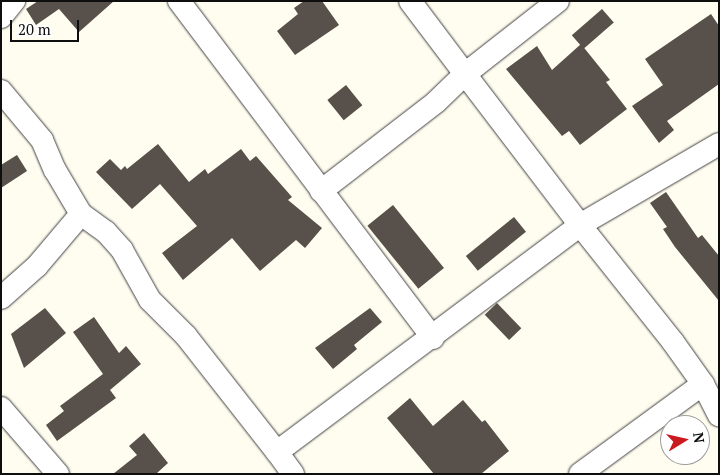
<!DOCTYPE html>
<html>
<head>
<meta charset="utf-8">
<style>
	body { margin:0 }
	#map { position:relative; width:720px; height:475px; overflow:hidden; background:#fffcf0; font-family:"PT Serif",serif }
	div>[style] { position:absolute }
	.building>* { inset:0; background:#58504a; transform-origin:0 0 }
	.roads { filter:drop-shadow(0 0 1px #414141) drop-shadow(0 0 1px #414141) }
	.street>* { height:22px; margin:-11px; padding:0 11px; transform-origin:11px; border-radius:11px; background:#fff }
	span { translate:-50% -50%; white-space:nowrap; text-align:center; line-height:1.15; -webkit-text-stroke:5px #fff; paint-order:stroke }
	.frame { position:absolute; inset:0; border:2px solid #0e0e0e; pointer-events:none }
	.north { position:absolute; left:660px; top:415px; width:50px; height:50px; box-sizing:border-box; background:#fff; border:1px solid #9f9f9f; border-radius:50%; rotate:81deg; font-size:14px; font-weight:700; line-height:20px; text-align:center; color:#0e0e0e }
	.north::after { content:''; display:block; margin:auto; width:18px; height:22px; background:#cb1a1f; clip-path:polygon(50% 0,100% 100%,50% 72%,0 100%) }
	.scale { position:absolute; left:10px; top:20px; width:69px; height:22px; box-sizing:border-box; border:2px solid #0e0e0e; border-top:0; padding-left:6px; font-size:15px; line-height:18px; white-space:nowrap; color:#0e0e0e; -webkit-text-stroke:4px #fff; paint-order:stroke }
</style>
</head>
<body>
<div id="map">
	<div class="building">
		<i style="clip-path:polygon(38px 1px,114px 1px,79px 32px,59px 9px,36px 25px,26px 9px)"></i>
		<i style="clip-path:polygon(304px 1px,322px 1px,339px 25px,295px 55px,277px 31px,298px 14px,294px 8px)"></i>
		<i style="left:602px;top:9px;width:18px;height:40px;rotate:49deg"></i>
		<i style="clip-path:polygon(711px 14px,719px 26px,719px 84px,667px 121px,674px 130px,659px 143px,632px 106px,663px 85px,645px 59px)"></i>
		<i style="clip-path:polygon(581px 44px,610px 80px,606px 82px,627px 109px,580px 145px,569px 131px,562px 136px,506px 69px,537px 46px,552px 70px)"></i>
		<i style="left:346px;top:85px;width:26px;height:24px;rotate:51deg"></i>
		<i style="clip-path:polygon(158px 144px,189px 182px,205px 169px,208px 174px,241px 149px,250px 161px,256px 156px,292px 197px,288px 200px,322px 228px,305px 248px,296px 240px,260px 271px,232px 238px,183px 280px,162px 253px,197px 226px,160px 184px,132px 209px,96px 172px,110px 159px,121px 170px,125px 166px,127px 169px)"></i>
		<i style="clip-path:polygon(17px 155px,27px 171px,1px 188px,1px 165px)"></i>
		<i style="clip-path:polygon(666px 192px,698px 238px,702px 235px,719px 256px,719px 301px,675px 247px,663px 229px,667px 227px,650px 203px)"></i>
		<i style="left:393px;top:205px;width:81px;height:33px;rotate:51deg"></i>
		<i style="left:514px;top:217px;width:19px;height:62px;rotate:51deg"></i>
		<i style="left:497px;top:303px;width:35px;height:17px;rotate:46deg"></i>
		<i style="clip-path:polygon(45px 308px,66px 333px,24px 368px,11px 334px)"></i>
		<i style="clip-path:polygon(370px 308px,382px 322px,354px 345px,357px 349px,333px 369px,315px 348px)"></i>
		<i style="clip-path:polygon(94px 317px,119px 353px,126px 346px,141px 364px,110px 390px,116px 398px,57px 441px,46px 425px,64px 411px,60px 406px,103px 374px,73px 332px)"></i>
		<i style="clip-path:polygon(410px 398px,433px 426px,463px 400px,482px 422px,485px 420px,509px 451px,481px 474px,434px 474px,387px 418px)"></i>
		<i style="clip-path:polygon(144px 433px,168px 463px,156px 474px,113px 474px,137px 455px,129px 446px)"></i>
	</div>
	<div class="roads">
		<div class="street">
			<i style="left:179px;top:1px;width:422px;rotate:53deg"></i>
			<i style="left:1px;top:17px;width:21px;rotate:-51deg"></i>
			<i style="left:1px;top:91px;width:64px;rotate:50.1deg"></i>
			<i style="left:42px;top:140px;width:33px;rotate:67deg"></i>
			<i style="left:55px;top:170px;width:51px;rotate:59.4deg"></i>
			<i style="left:81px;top:214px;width:31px;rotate:36deg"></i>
			<i style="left:106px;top:232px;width:24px;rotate:48deg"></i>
			<i style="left:122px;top:250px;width:57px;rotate:60.8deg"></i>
			<i style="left:150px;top:300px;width:51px;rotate:45deg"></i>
			<i style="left:186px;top:336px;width:147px;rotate:51.9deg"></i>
			<i style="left:719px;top:144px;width:161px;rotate:149.8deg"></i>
			<i style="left:580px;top:225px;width:149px;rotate:51.5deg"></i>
			<i style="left:673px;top:342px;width:52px;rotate:54.5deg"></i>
			<i style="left:703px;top:384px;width:35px;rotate:63deg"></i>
			<i style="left:321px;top:191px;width:145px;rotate:-37.7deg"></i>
			<i style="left:436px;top:102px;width:40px;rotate:-44deg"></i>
			<i style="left:465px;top:74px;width:91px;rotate:-127deg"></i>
			<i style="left:1px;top:298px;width:48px;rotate:-41.6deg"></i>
			<i style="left:37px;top:266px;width:68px;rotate:-49.8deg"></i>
			<i style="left:1px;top:408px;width:87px;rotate:49.2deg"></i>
			<i style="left:293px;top:474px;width:27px;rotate:-126deg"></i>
			<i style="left:277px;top:452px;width:379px;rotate:-36.8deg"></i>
			<i style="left:580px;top:225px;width:190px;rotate:-127.3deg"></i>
			<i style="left:465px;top:74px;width:118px;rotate:-38.1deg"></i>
			<i style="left:580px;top:474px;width:152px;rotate:-36.2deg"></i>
		</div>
	</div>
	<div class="frame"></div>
	<div class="north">N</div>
	<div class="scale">20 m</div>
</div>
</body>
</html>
